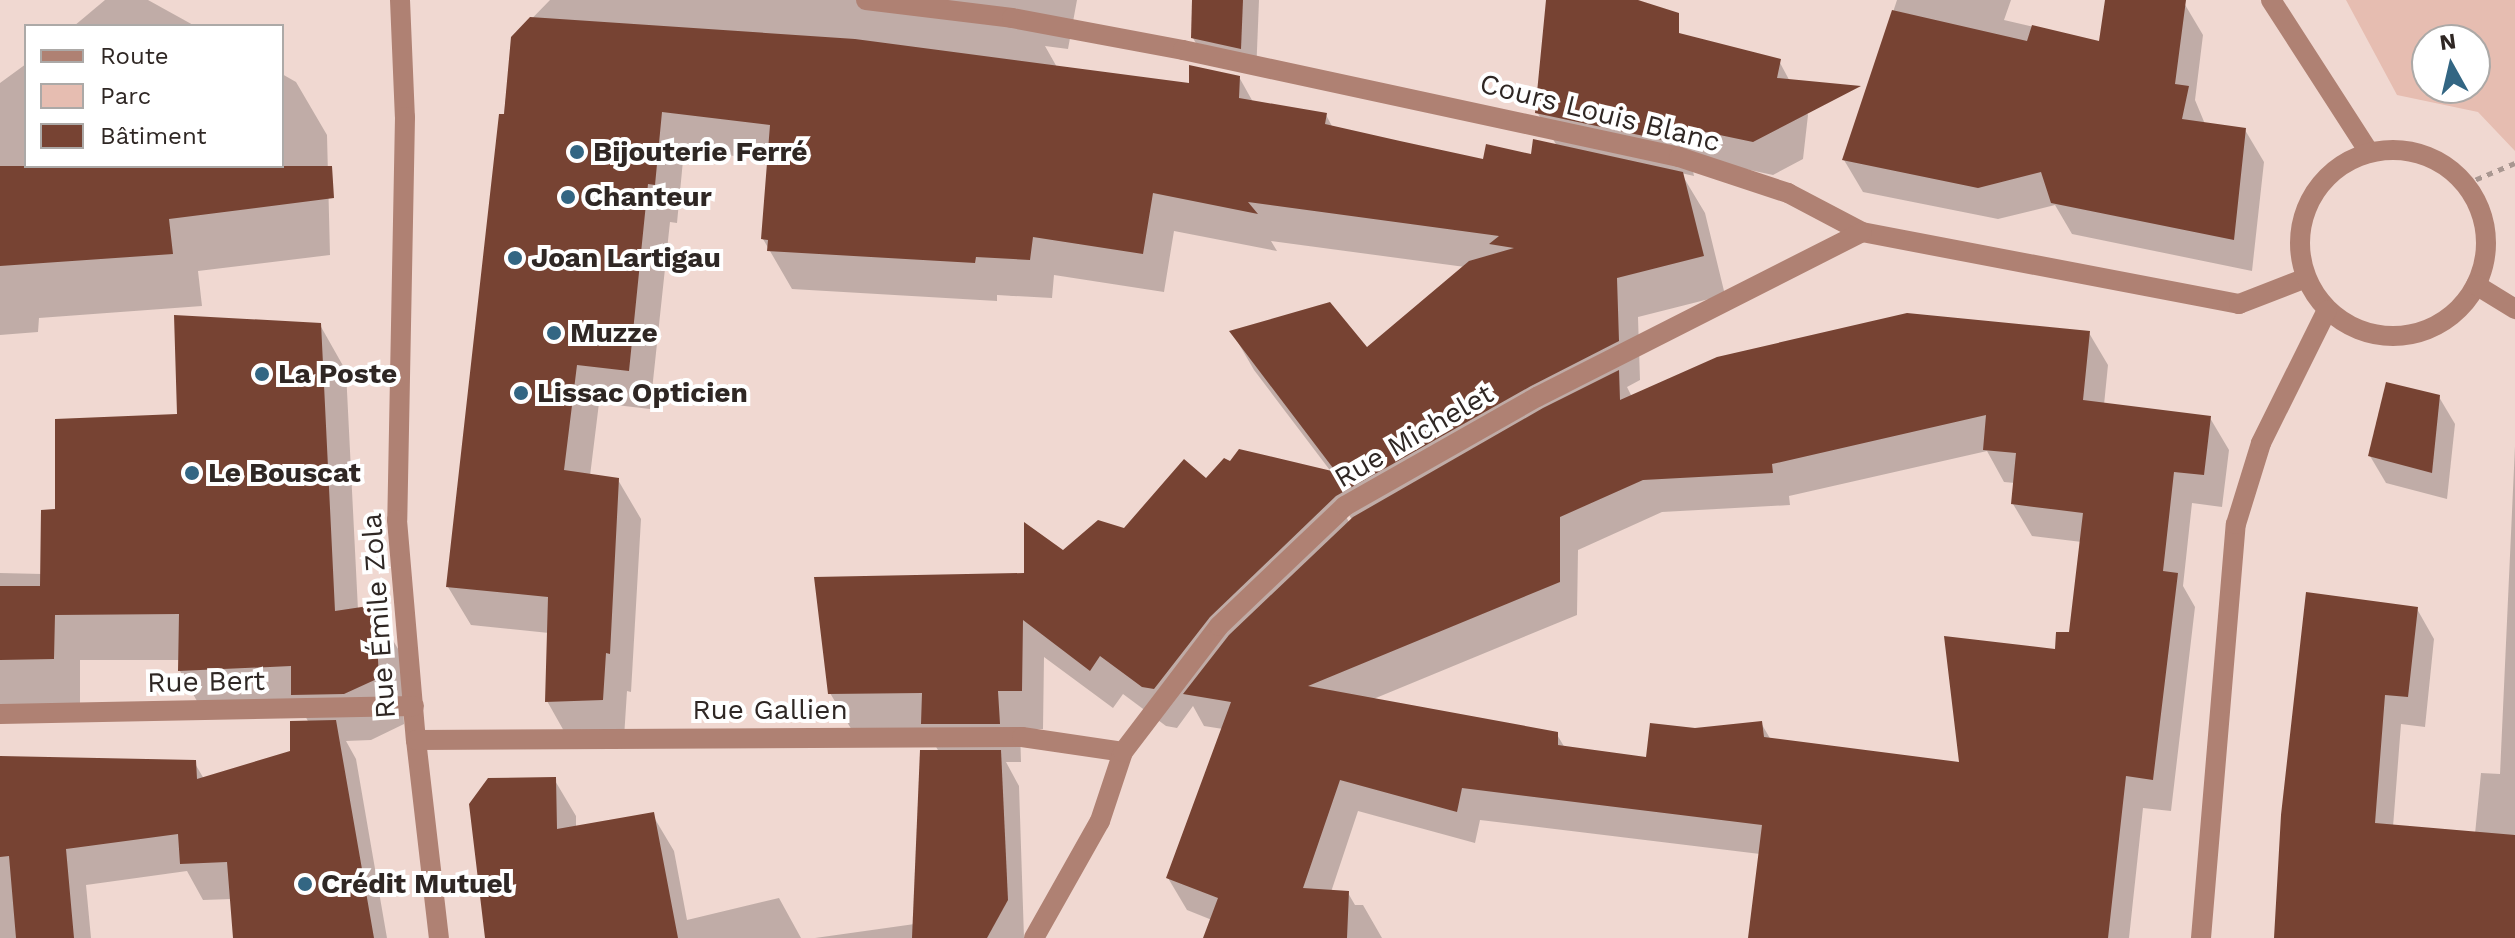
<!DOCTYPE html>
<html>
<head>
<meta charset="utf-8">
<style>
	body { margin:0 }
	#map { position:relative; width:2515px; height:938px; overflow:hidden; background:#f0d8d1; font-family:"Work Sans",sans-serif }
	div>[style] { position:absolute }
	.green>* { inset:0; background:#e6bdb1 }
	.shadow>* { inset:0; background:#0003 }
	.building>* { inset:0; background:#774333 }
	.path>* { height:5px; margin-top:-2.5px; transform-origin:0; background:repeating-linear-gradient(90deg,#a99791 0 6px,transparent 0 12px) }
	.minor>* { height:20px; margin:-10px; padding:0 10px; transform-origin:10px; border-radius:10px; background:#af8173 }
	.minor>.ring { margin:-10px; padding:0; box-sizing:content-box; background:none; border:20px solid #af8173; border-radius:50% }
	.dots>* { width:22px; height:22px; translate:-50% -50%; box-sizing:border-box; border:4px solid #fff; border-radius:50% }
	span { translate:-50% -50%; white-space:nowrap; text-align:center; line-height:1.15; -webkit-text-stroke:8px #fff; paint-order:stroke }
	.street-label { font-size:28px; color:#2f2724 }
	.poi-label { font-size:28px; color:#2f2724; font-weight:700 }
	.left { translate:0 -50%; text-align:left }
	.legend { position:absolute; left:24px; top:24px; width:260px; height:144px; box-sizing:border-box; background:#fff; border:2px solid #aca9a7; margin:0; padding:10px 14px; list-style:none; font-size:24px; color:#2f2724 }
	.legend li { display:flex; align-items:center; gap:16px; height:40px }
	.legend b { width:40px; border:2px solid #aca9a7 }
	.north { position:absolute; left:2411px; top:24px; width:80px; height:80px; box-sizing:border-box; background:#fff; border:2px solid #aca9a7; border-radius:50%; rotate:352deg; font-size:22px; font-weight:700; line-height:32px; text-align:center; color:#2f2724 }
	.north::after { content:''; display:block; margin:auto; width:28px; height:36px; background:#336683; clip-path:polygon(50% 0,100% 100%,50% 72%,0 100%) }
</style>
</head>
<body>
<div id="map">
	<div class="green">
		<i style="clip-path:polygon(evenodd,2346px 0,2515px 0,2515px 151px,2478px 112px,2397px 95px,2346px 0,2427px 40px,2475px 40px,2475px 88px,2427px 88px,2427px 40px)"></i>
	</div>
	<div class="shadow">
		<i style="clip-path:polygon(105px 0,148px 0,195px 26px,74px 26px)"></i>
		<i style="clip-path:polygon(evenodd,550px 0,1077px 0,1068px 49px,1045px 46px,1058px 69px,1190px 85px,1239px 77px,1253px 102px,1326px 115px,1333px 128px,1484px 161px,1533px 156px,1557px 146px,1537px 112px,1779px 61px,1808px 115px,1803px 159px,1773px 175px,1690px 157px,1694px 176px,1681px 173px,1705px 213px,1725px 295px,1638px 317px,1640px 380px,1627px 387px,1632px 397px,2089px 333px,2108px 365px,2104px 405px,2210px 418px,2229px 450px,2222px 507px,2192px 503px,2183px 586px,2195px 607px,2171px 811px,2143px 808px,2129px 938px,1756px 938px,1760px 854px,1480px 820px,1475px 843px,1358px 811px,1331px 892px,1348px 893px,1355px 905px,1363px 905px,1382px 938px,1205px 938px,1212px 920px,1187px 910px,1168px 878px,1223px 729px,1204px 726px,1193px 706px,1177px 728px,1166px 726px,1123px 694px,1113px 708px,1044px 657px,1043px 729px,1020px 729px,1021px 762px,1006px 762px,1019px 786px,1024px 938px,815px 938px,936px 921px,939px 752px,927px 731px,853px 732px,830px 693px,1063px 553px,1125px 531px,1230px 464px,1332px 473px,1254px 370px,1232px 332px,1366px 350px,1465px 267px,1271px 241px,1277px 251px,1174px 231px,1164px 292px,1054px 275px,1052px 298px,997px 295px,997px 301px,792px 289px,763px 239px,769px 160px,684px 150px,677px 223px,670px 222px,650px 409px,599px 403px,590px 476px,618px 480px,641px 519px,631px 692px,627px 691px,624px 738px,569px 740px,547px 701px,549px 633px,471px 625px,448px 587px,513px 38px,550px 0,1987px 451px,2004px 482px,2015px 483px,2013px 504px,2032px 536px,2082px 542px,2071px 634px,1961px 764px,1771px 740px,1761px 723px,1695px 730px,1647px 759px,1565px 748px,1556px 733px,1371px 700px,1577px 615px,1578px 550px,1662px 512px,1790px 505px,1789px 496px,1987px 451px,550px 0,1340px 506px,1344px 506px,1356px 527px,1353px 529px,1340px 506px)"></i>
		<i style="clip-path:polygon(1194px 0,1259px 0,1256px 75px,1208px 65px,1193px 38px)"></i>
		<i style="clip-path:polygon(1897px 0,2011px 0,2004px 20px,2101px 43px,2107px 0,2184px 3px,2203px 35px,2195px 100px,2205px 124px,2245px 130px,2264px 162px,2252px 271px,2072px 234px,2055px 205px,1998px 219px,1863px 192px,1844px 160px)"></i>
		<i style="clip-path:polygon(26px 64px,26px 166px,282px 166px,282px 74px,296px 82px,327px 135px,330px 255px,198px 271px,202px 306px,39px 318px,38px 332px,0 335px,0 83px)"></i>
		<i style="clip-path:polygon(320px 325px,346px 371px,358px 610px,374px 608px,401px 654px,404px 724px,371px 740px,346px 741px,356px 759px,387px 938px,235px 938px,232px 899px,203px 900px,187px 871px,86px 885px,91px 938px,0 938px,0 758px,194px 762px,204px 779px,292px 752px,309px 723px,303px 712px,206px 717px,180px 671px,180px 660px,80px 660px,80px 705px,0 706px,0 573px,42px 574px,57px 511px,179px 416px)"></i>
		<i style="clip-path:polygon(2439px 397px,2455px 424px,2447px 499px,2386px 483px,2370px 456px)"></i>
		<i style="clip-path:polygon(2515px 446px,2515px 938px,2276px 938px,2417px 609px,2434px 639px,2425px 727px,2401px 724px,2393px 827px,2475px 834px,2481px 773px,2500px 774px)"></i>
		<i style="clip-path:polygon(554px 779px,576px 816px,576px 828px,652px 814px,674px 851px,687px 920px,779px 898px,801px 938px,487px 938px)"></i>
	</div>
	<div class="building">
		<i style="clip-path:polygon(1192px 0,1243px 0,1241px 49px,1191px 38px)"></i>
		<i style="clip-path:polygon(1546px 0,1638px 0,1679px 13px,1679px 33px,1781px 59px,1777px 78px,1861px 86px,1753px 142px,1672px 125px,1677px 143px,1535px 113px)"></i>
		<i style="clip-path:polygon(2105px 0,2186px 0,2175px 84px,2189px 86px,2182px 119px,2246px 128px,2234px 240px,2051px 203px,2041px 172px,1978px 188px,1842px 160px,1892px 10px,2027px 41px,2032px 25px,2099px 41px)"></i>
		<i style="clip-path:polygon(530px 17px,855px 39px,1189px 83px,1189px 65px,1240px 76px,1239px 98px,1327px 113px,1325px 124px,1400px 141px,1483px 159px,1486px 144px,1531px 154px,1533px 139px,1683px 172px,1704px 256px,1617px 278px,1619px 341px,1531px 386px,1336px 496px,1210px 617px,1154px 689px,1142px 687px,1100px 656px,1090px 671px,1023px 620px,1022px 691px,998px 691px,1000px 724px,921px 724px,922px 693px,828px 694px,814px 577px,1024px 573px,1024px 522px,1063px 550px,1098px 520px,1124px 528px,1184px 459px,1206px 478px,1224px 458px,1230px 461px,1239px 449px,1336px 472px,1229px 331px,1330px 302px,1367px 347px,1469px 261px,1514px 248px,1489px 244px,1499px 236px,1248px 202px,1258px 214px,1153px 193px,1143px 254px,1033px 237px,1030px 260px,976px 257px,975px 263px,767px 251px,768px 240px,761px 239px,770px 125px,662px 112px,655px 185px,648px 184px,629px 371px,577px 365px,564px 470px,619px 478px,610px 654px,606px 653px,603px 700px,545px 702px,548px 597px,446px 587px,499px 114px,504px 114px,511px 37px)"></i>
		<i style="clip-path:polygon(0 166px,332px 166px,334px 198px,169px 219px,173px 254px,0 266px)"></i>
		<i style="clip-path:polygon(evenodd,1907px 313px,2090px 331px,2083px 400px,2211px 416px,2204px 475px,2174px 472px,2163px 571px,2178px 573px,2153px 780px,2126px 776px,2108px 938px,1748px 938px,1762px 825px,1462px 788px,1457px 812px,1340px 780px,1303px 888px,1349px 891px,1347px 938px,1203px 938px,1218px 898px,1166px 878px,1231px 702px,1183px 694px,1229px 635px,1353px 517px,1543px 408px,1619px 370px,1620px 400px,1717px 357px,1907px 313px,1986px 415px,1983px 450px,2016px 453px,2011px 504px,2083px 513px,2069px 632px,2056px 632px,2055px 649px,1944px 636px,1959px 762px,1764px 737px,1762px 721px,1695px 728px,1650px 723px,1646px 757px,1558px 745px,1558px 732px,1308px 686px,1560px 582px,1560px 517px,1643px 480px,1773px 473px,1772px 464px,1986px 415px)"></i>
		<i style="clip-path:polygon(174px 315px,321px 323px,335px 611px,375px 605px,379px 678px,344px 694px,291px 695px,291px 666px,178px 671px,179px 614px,55px 615px,54px 659px,0 660px,0 586px,40px 586px,41px 510px,55px 509px,55px 419px,177px 414px)"></i>
		<i style="clip-path:polygon(2386px 382px,2440px 395px,2432px 473px,2368px 456px)"></i>
		<i style="clip-path:polygon(2306px 592px,2418px 607px,2408px 697px,2385px 695px,2375px 823px,2515px 835px,2515px 938px,2274px 938px,2281px 815px)"></i>
		<i style="clip-path:polygon(336px 720px,374px 938px,233px 938px,227px 862px,180px 864px,178px 834px,66px 849px,74px 938px,16px 938px,9px 856px,0 857px,0 756px,196px 760px,197px 779px,290px 751px,290px 721px)"></i>
		<i style="clip-path:polygon(920px 750px,1001px 750px,1008px 900px,987px 938px,912px 938px)"></i>
		<i style="clip-path:polygon(556px 777px,557px 829px,654px 812px,678px 938px,485px 938px,469px 804px,488px 778px)"></i>
	</div>
	<div class="path">
		<i style="left:2465px;top:184px;width:54px;rotate:-22.8deg"></i>
	</div>
	<div class="minor">
		<i style="left:400px;top:0;width:117px;rotate:87.6deg"></i>
		<i style="left:405px;top:117px;width:403px;rotate:91.1deg"></i>
		<i style="left:397px;top:520px;width:221px;rotate:85.1deg"></i>
		<i style="left:416px;top:740px;width:199px;rotate:83.4deg"></i>
		<i style="left:866px;top:0;width:147px;rotate:7deg"></i>
		<i style="left:1012px;top:18px;width:174px;rotate:10.6deg"></i>
		<i style="left:1183px;top:50px;width:507px;rotate:12.17deg"></i>
		<i style="left:1679px;top:157px;width:115px;rotate:18.3deg"></i>
		<i style="left:1788px;top:193px;width:84px;rotate:27.8deg"></i>
		<i style="left:1862px;top:232px;width:384px;rotate:10.8deg"></i>
		<i style="left:2239px;top:304px;width:72px;rotate:-21.2deg"></i>
		<i style="left:2271px;top:0;width:181px;rotate:57.2deg"></i>
		<i class="ring" style="left:2300px;top:150px;width:166px;height:166px"></i>
		<i style="left:2476px;top:285px;width:46px;rotate:31.6deg"></i>
		<i style="left:0;top:714px;width:414px;rotate:-1.1deg"></i>
		<i style="left:416px;top:740px;width:606px;rotate:-0.28deg"></i>
		<i style="left:1022px;top:737px;width:102px;rotate:8.4deg"></i>
		<i style="left:1034px;top:938px;width:134px;rotate:-60.6deg"></i>
		<i style="left:1100px;top:821px;width:73px;rotate:-71.6deg"></i>
		<i style="left:1123px;top:752px;width:158px;rotate:-52.7deg"></i>
		<i style="left:1219px;top:626px;width:174px;rotate:-43.6deg"></i>
		<i style="left:1345px;top:506px;width:221px;rotate:-29.6deg"></i>
		<i style="left:1537px;top:397px;width:364px;rotate:-26.9deg"></i>
		<i style="left:2201px;top:938px;width:415px;rotate:-85.2deg"></i>
		<i style="left:2236px;top:524px;width:85px;rotate:-72.8deg"></i>
		<i style="left:2261px;top:443px;width:148px;rotate:-63.6deg"></i>
	</div>
	<div class="dots">
		<i style="left:577px;top:152px;background:#336683"></i>
		<i style="left:568px;top:197px;background:#336683"></i>
		<i style="left:515px;top:258px;background:#336683"></i>
		<i style="left:554px;top:333px;background:#336683"></i>
		<i style="left:262px;top:374px;background:#336683"></i>
		<i style="left:521px;top:393px;background:#336683"></i>
		<i style="left:192px;top:473px;background:#336683"></i>
		<i style="left:305px;top:884px;background:#336683"></i>
	</div>
	<div class="street-label">
		<span style="left:1600px;top:113px;rotate:14deg">Cours Louis Blanc</span>
		<span style="left:1414px;top:436px;rotate:-30deg">Rue Michelet</span>
		<span style="left:379px;top:616px;rotate:-94deg">Rue Émile Zola</span>
		<span style="left:206px;top:682px;rotate:-1deg">Rue Bert</span>
		<span style="left:770px;top:710px">Rue Gallien</span>
	</div>
	<div class="poi-label">
		<span class="left" style="left:593px;top:152px">Bijouterie Ferré</span>
		<span class="left" style="left:584px;top:197px">Chanteur</span>
		<span class="left" style="left:531px;top:258px">Joan Lartigau</span>
		<span class="left" style="left:570px;top:333px">Muzze</span>
		<span class="left" style="left:278px;top:374px">La Poste</span>
		<span class="left" style="left:537px;top:393px">Lissac Opticien</span>
		<span class="left" style="left:208px;top:473px">Le Bouscat</span>
		<span class="left" style="left:321px;top:884px">Crédit Mutuel</span>
	</div>
	<ul class="legend">
	<li><b style="height:10px;background:#af8173"></b>Route</li>
	<li><b style="height:22px;background:#e6bdb1"></b>Parc</li>
	<li><b style="height:22px;background:#774333"></b>Bâtiment</li>
	</ul>
	<div class="north">N</div>
</div>
</body>
</html>
